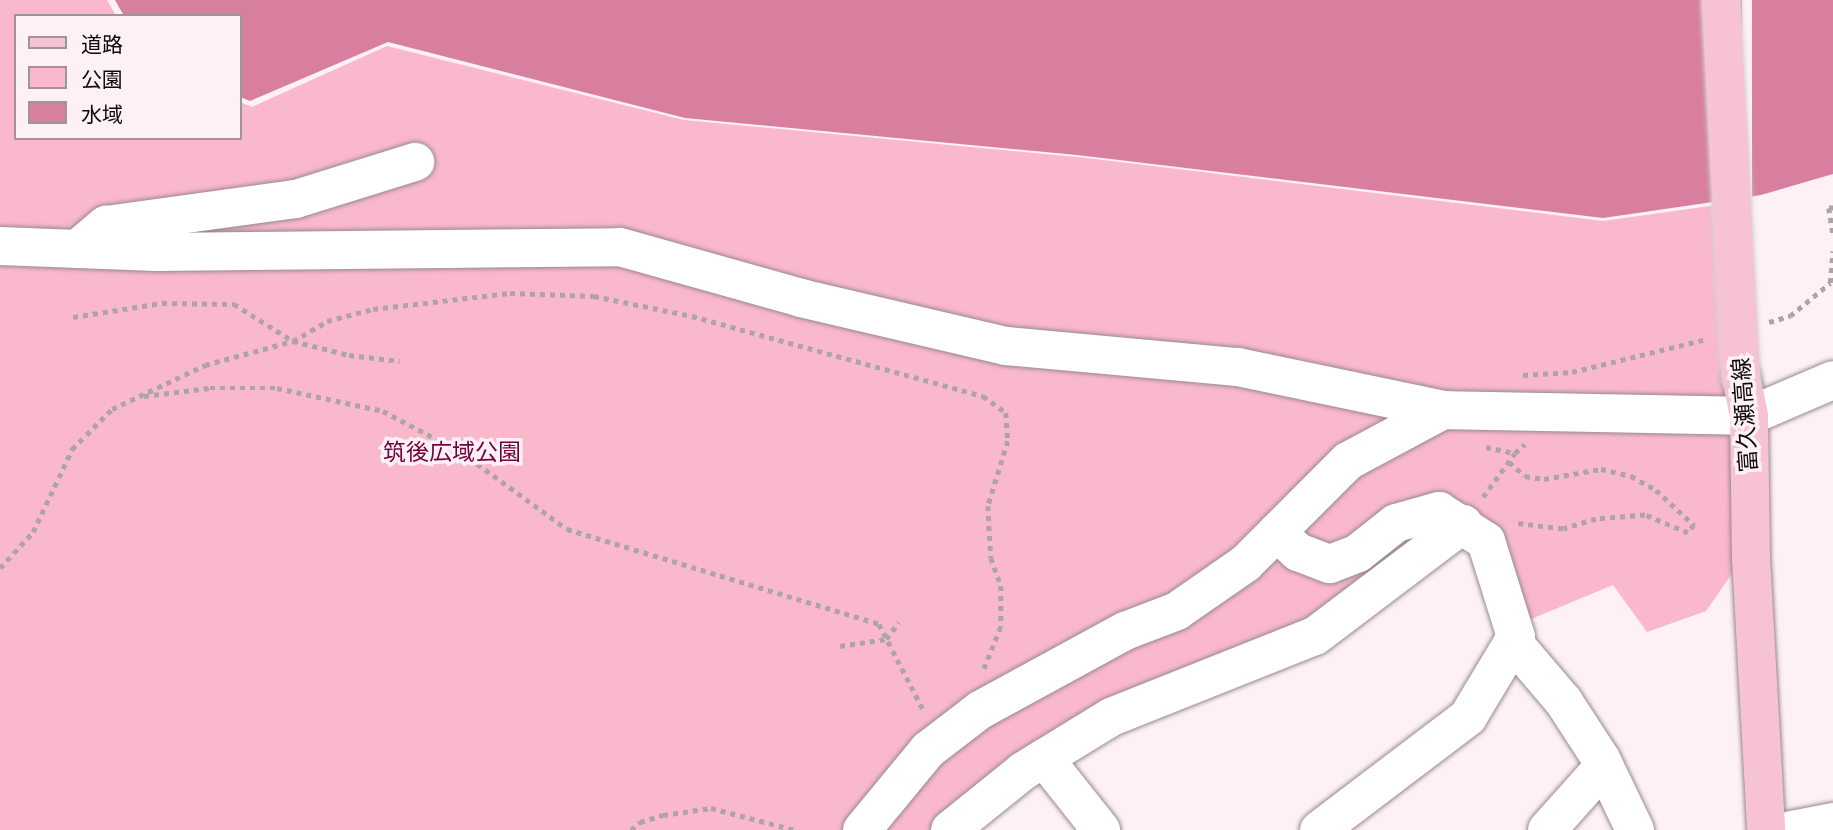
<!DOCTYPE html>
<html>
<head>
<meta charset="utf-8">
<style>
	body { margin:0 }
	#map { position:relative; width:1833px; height:830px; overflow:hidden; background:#fef1f5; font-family:"Asap Condensed","Noto Sans JP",sans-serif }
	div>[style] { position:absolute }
	.green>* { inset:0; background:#fab8cd }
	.water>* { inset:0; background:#d87f9f }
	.pier>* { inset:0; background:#fef1f5; transform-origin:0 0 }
	.path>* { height:4.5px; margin-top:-2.25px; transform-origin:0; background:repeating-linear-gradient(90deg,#aea4a7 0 5px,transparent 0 10px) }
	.roads { filter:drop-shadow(0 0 2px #98898d) drop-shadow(0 0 2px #98898d) }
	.minor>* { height:38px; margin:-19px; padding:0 19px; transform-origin:19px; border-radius:19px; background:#fff }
	.major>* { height:38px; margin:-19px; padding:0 19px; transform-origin:19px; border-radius:19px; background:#f7c2d4 }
	.bridges { filter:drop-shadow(0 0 2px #d4d3d3) drop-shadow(0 0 2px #d4d3d3) }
	.major-bridge>* { height:38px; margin:-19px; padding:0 19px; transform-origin:19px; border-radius:19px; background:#f7c2d4 }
	span { translate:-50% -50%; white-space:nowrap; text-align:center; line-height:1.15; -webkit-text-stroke:7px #fef1f5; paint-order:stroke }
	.street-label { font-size:23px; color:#0f0a0c }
	.park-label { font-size:23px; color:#73013e }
	.legend { position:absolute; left:14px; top:14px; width:228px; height:126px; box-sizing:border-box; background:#fef1f5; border:2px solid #9e9598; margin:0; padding:9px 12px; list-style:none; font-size:21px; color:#0f0a0c }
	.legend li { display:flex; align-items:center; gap:14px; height:35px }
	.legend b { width:35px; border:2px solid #9e9598 }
</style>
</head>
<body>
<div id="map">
	<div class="green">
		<i style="clip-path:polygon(0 0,107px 0,116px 16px,16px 16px,16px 138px,240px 138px,240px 102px,252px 107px,387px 46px,684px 120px,1087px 158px,1603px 221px,1724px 204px,1741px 561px,1706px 611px,1647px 632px,1613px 585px,1524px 622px,1496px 531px,1117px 724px,969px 830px,0 830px)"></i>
	</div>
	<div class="water">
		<i style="clip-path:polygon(115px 0,1833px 0,1833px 174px,1761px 195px,1603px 218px,1077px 155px,685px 118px,388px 42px,250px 101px,240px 97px,240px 16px,124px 16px)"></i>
	</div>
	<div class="pier">
		<i style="left:1742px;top:0;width:10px;height:200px"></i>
	</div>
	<div class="path">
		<i style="left:1833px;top:208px;width:4px;rotate:180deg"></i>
		<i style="left:1829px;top:208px;width:25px;rotate:81deg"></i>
		<i style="left:73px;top:317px;width:90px;rotate:-8.9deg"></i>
		<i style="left:162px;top:303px;width:72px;rotate:0.8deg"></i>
		<i style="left:234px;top:304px;width:70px;rotate:32.1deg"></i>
		<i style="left:293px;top:341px;width:58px;rotate:14deg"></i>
		<i style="left:349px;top:355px;width:51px;rotate:6.7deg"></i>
		<i style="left:1769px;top:322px;width:22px;rotate:-16deg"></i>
		<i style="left:1790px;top:316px;width:52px;rotate:-39.5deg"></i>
		<i style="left:1830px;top:283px;width:32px;rotate:-85deg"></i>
		<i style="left:1523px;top:375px;width:49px;rotate:-3.5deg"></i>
		<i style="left:1572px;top:372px;width:138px;rotate:-13.8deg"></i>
		<i style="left:144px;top:396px;width:66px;rotate:-6.9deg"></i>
		<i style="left:210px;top:388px;width:67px"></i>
		<i style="left:277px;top:388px;width:108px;rotate:12.2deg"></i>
		<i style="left:383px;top:411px;width:88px;rotate:27.7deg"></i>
		<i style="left:461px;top:452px;width:131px;rotate:36deg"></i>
		<i style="left:567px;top:529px;width:326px;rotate:16.9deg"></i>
		<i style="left:879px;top:624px;width:100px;rotate:62.7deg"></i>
		<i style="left:1486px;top:447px;width:30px;rotate:12deg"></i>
		<i style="left:1515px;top:453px;width:13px;rotate:-42deg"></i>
		<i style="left:1509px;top:462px;width:21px;rotate:41deg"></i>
		<i style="left:1525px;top:476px;width:19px;rotate:9deg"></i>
		<i style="left:1544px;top:479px;width:58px;rotate:-10deg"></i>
		<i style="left:1601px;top:469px;width:31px;rotate:13deg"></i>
		<i style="left:1631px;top:476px;width:29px;rotate:29deg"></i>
		<i style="left:1656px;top:490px;width:52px;rotate:42.6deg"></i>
		<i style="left:1694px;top:525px;width:10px;rotate:127deg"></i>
		<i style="left:1688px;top:533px;width:47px;rotate:-157.3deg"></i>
		<i style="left:1645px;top:515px;width:49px;rotate:175.3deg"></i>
		<i style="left:1596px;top:519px;width:34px;rotate:163deg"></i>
		<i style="left:1563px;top:529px;width:50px;rotate:-173.2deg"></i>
		<i style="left:1483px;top:497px;width:54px;rotate:-54deg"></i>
		<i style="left:0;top:568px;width:49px;rotate:-47.5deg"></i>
		<i style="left:33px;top:532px;width:92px;rotate:-64.8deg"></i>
		<i style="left:72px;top:449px;width:57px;rotate:-45deg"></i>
		<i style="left:112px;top:409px;width:103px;rotate:-25.3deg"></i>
		<i style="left:205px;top:365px;width:91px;rotate:-15.3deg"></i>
		<i style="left:293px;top:341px;width:39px;rotate:-30deg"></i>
		<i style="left:327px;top:321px;width:48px;rotate:-14.6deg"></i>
		<i style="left:373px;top:309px;width:138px;rotate:-6.7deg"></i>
		<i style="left:510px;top:293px;width:84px;rotate:2deg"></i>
		<i style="left:594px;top:296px;width:100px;rotate:11.5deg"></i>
		<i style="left:692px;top:316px;width:302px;rotate:15.4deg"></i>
		<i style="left:983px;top:396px;width:29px;rotate:36deg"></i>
		<i style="left:1006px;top:413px;width:28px;rotate:86deg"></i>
		<i style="left:1008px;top:441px;width:68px;rotate:107.1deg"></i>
		<i style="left:988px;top:506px;width:52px;rotate:86.7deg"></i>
		<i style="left:991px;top:558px;width:30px;rotate:70deg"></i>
		<i style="left:1001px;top:586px;width:41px;rotate:90deg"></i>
		<i style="left:1001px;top:627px;width:45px;rotate:112deg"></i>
		<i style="left:840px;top:646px;width:47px;rotate:-8.7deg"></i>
		<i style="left:886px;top:639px;width:21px;rotate:-53deg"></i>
		<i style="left:631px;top:830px;width:12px;rotate:-42deg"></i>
		<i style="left:640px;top:822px;width:24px;rotate:-17deg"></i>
		<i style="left:663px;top:815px;width:49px;rotate:-8.3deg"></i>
		<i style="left:711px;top:808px;width:87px;rotate:14.7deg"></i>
	</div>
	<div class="roads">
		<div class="minor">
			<i style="left:0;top:246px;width:156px;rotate:2.2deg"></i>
			<i style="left:156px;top:252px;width:464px;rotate:-0.6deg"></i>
			<i style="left:620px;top:247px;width:188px;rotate:15.7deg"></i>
			<i style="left:801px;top:298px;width:211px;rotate:13.2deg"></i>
			<i style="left:1006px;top:346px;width:233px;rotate:5.2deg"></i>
			<i style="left:1238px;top:367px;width:209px;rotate:11.8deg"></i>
			<i style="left:1443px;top:410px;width:306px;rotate:1.1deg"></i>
			<i style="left:1749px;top:416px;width:91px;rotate:-23.2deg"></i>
			<i style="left:77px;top:249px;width:38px;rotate:-40deg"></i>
			<i style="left:106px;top:225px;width:192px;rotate:-7.8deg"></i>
			<i style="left:296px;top:199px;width:125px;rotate:-17.3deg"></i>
			<i style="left:1277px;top:532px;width:29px;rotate:44deg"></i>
			<i style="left:1298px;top:552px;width:34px;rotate:21deg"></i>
			<i style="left:1330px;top:564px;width:30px;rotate:-21deg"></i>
			<i style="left:1358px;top:553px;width:48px;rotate:-38.3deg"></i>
			<i style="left:1396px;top:523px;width:45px;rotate:-15.6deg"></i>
			<i style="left:1439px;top:511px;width:56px;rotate:32.6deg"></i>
			<i style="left:1486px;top:541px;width:101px;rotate:72.6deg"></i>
			<i style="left:1516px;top:637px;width:93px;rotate:121deg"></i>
			<i style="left:1468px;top:717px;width:187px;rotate:142.8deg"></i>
			<i style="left:1513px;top:642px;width:79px;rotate:49.6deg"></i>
			<i style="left:1564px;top:702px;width:68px;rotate:57deg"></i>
			<i style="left:1601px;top:759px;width:79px;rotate:64.4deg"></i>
			<i style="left:1044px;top:758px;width:92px;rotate:51.6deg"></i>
			<i style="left:862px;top:830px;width:104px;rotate:-50.5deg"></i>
			<i style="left:928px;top:750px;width:66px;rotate:-37.6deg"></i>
			<i style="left:980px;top:710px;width:165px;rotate:-28.6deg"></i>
			<i style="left:1125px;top:631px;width:56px;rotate:-21deg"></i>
			<i style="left:1177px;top:611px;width:84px;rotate:-34.8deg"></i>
			<i style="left:1246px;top:563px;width:144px;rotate:-45deg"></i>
			<i style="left:1348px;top:461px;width:108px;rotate:-28.2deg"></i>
			<i style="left:950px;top:830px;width:94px;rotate:-38.9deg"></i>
			<i style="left:1023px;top:771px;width:103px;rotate:-31.5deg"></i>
			<i style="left:1111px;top:717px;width:219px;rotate:-21.7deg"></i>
			<i style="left:1315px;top:636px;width:186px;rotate:-37.1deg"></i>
			<i style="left:1547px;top:830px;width:86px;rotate:-48.3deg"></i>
			<i style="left:1791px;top:830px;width:43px;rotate:-10.8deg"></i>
		</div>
		<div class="major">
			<i style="left:1741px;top:376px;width:41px;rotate:78.7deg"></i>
			<i style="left:1749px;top:416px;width:142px;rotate:89.2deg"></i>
			<i style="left:1751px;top:558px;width:272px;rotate:86.8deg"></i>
		</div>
	</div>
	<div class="bridges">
		<div class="major-bridge">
			<i style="left:1721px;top:0;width:377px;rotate:87deg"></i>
		</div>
	</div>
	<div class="street-label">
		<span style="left:1745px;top:415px;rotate:-94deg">富久瀬高線</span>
	</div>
	<div class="park-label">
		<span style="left:452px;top:452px">筑後広域公園</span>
	</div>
	<ul class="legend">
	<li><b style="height:9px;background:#f7c2d4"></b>道路</li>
	<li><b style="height:19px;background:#fab8cd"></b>公園</li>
	<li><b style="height:19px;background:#d87f9f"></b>水域</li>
	</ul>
</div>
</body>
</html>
